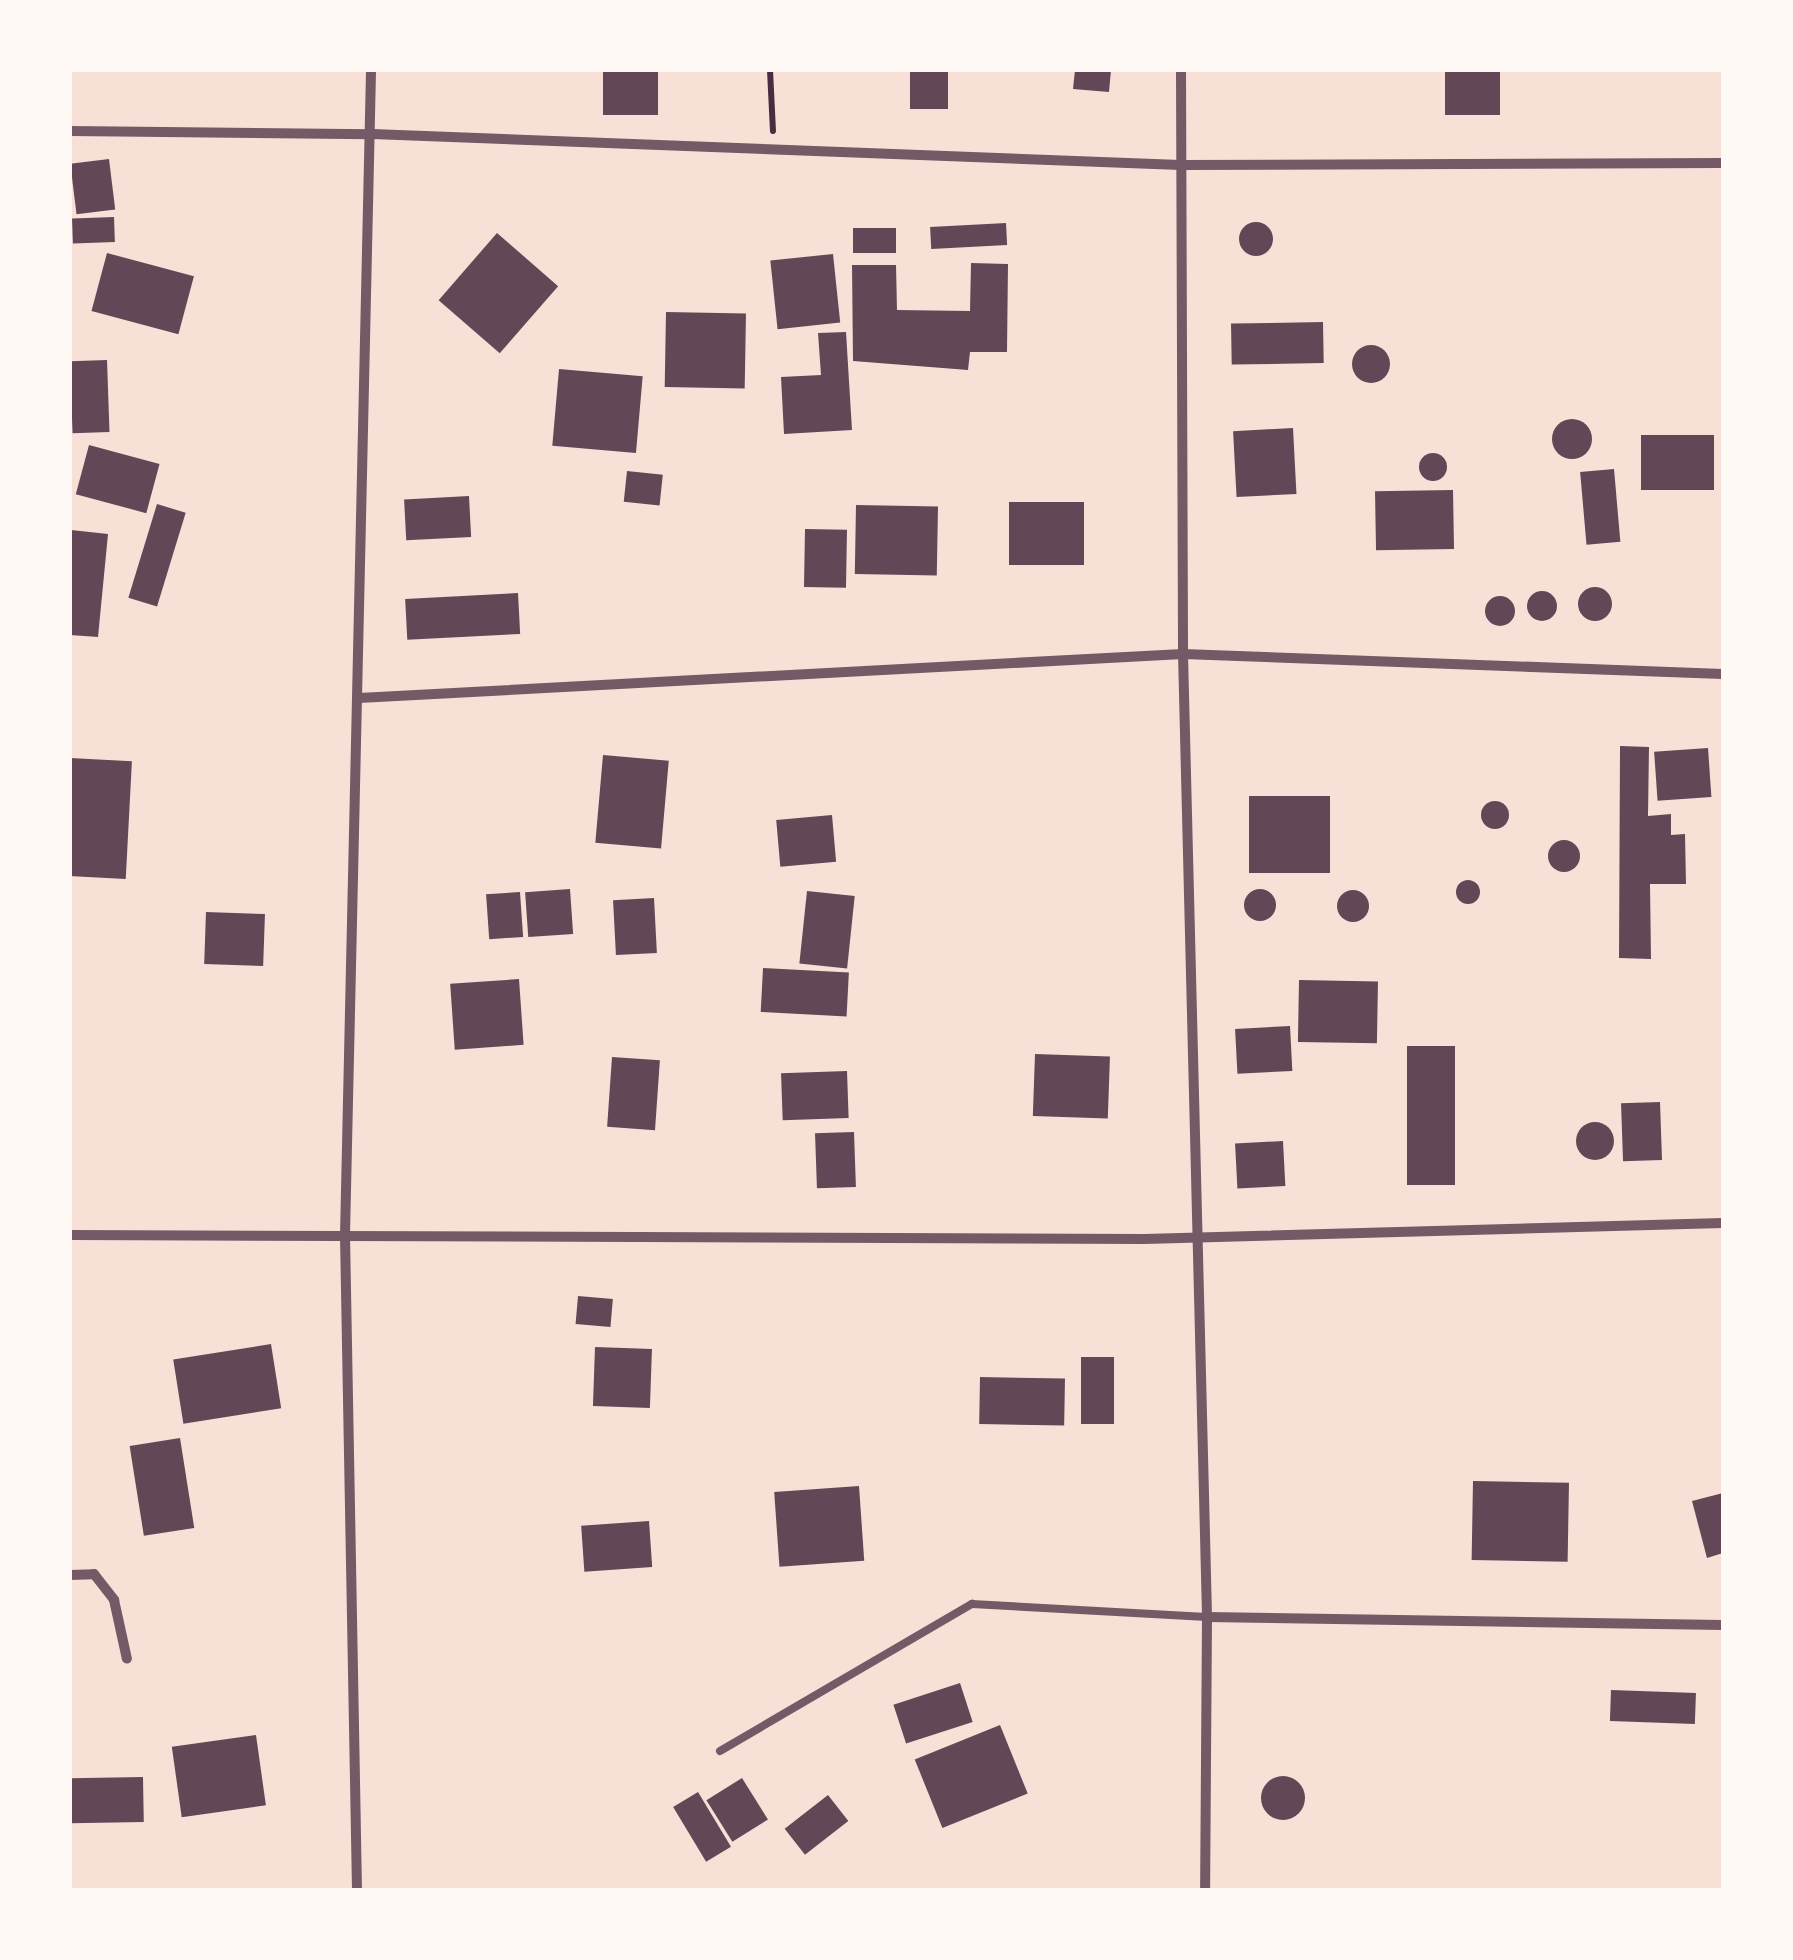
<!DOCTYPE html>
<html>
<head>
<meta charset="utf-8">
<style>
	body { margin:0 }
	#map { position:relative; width:1793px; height:1960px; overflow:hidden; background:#f7e1d7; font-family:"DM Sans",sans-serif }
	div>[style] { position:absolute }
	.building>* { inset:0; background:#644757; transform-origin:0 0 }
	.round { border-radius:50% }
	.path>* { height:6px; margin:-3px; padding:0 3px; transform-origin:3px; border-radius:3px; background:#4a2c40 }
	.service>* { height:8px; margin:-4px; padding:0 4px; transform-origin:4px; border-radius:4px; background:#755966 }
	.minor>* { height:10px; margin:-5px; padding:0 5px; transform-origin:5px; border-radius:5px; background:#755966 }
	span { translate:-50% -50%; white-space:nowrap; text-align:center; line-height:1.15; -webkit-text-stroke:8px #fffaf5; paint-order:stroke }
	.frame { position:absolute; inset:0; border:72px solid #fffaf5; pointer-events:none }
</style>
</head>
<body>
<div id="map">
	<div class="building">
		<i style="left:603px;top:70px;width:55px;height:45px"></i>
		<i style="left:910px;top:70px;width:38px;height:39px"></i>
		<i style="clip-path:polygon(1075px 70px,1111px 70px,1109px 92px,1073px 89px)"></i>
		<i style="left:1445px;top:70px;width:55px;height:45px"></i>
		<i style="left:109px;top:159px;width:51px;height:39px;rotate:83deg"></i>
		<i style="left:114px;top:217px;width:25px;height:42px;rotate:88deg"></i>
		<i class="round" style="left:1239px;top:222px;width:34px;height:34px"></i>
		<i style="left:1006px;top:223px;width:22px;height:76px;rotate:87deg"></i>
		<i style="left:853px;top:228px;width:43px;height:25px"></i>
		<i style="left:497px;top:233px;width:81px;height:89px;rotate:41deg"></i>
		<i style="left:107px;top:253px;width:90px;height:60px;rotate:15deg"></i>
		<i style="left:833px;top:254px;width:69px;height:63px;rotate:84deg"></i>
		<i style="clip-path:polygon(971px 263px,1008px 264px,1007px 352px,970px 352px,968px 370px,853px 361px,852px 265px,896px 265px,897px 310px,970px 311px)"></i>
		<i style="left:666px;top:312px;width:80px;height:75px;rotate:1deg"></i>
		<i style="left:1323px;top:322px;width:41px;height:92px;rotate:89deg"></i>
		<i style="clip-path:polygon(846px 332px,852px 430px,784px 434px,781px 377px,821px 375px,818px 333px)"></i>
		<i class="round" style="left:1352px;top:345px;width:38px;height:38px"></i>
		<i style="left:107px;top:360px;width:72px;height:37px;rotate:88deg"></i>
		<i style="left:559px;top:369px;width:84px;height:77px;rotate:5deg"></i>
		<i class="round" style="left:1552px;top:419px;width:40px;height:40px"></i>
		<i style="left:1293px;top:428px;width:66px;height:60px;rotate:87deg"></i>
		<i style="left:1641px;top:435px;width:73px;height:55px"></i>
		<i style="left:89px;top:445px;width:73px;height:51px;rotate:15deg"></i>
		<i class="round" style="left:1419px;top:453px;width:28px;height:28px"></i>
		<i style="left:1614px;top:469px;width:73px;height:34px;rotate:85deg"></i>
		<i style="left:627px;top:471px;width:36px;height:31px;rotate:6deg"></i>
		<i style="left:1453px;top:490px;width:59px;height:78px;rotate:89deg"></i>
		<i style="left:469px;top:496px;width:41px;height:65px;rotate:87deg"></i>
		<i style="left:1084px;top:502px;width:63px;height:75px;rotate:90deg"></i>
		<i style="left:157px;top:504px;width:30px;height:98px;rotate:17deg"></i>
		<i style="left:856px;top:505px;width:82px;height:69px;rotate:1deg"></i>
		<i style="left:805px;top:529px;width:42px;height:58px;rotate:1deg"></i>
		<i style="clip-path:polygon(71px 530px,108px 534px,98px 637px,70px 635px)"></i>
		<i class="round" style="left:1578px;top:587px;width:34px;height:34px"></i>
		<i class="round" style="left:1527px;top:591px;width:30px;height:30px"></i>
		<i style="left:518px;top:593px;width:41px;height:113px;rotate:87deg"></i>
		<i class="round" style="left:1485px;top:596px;width:30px;height:30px"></i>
		<i style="clip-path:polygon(1620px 746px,1649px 747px,1648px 816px,1671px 814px,1671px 835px,1685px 834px,1686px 884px,1650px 884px,1651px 959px,1619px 958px)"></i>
		<i style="left:1708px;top:748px;width:49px;height:54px;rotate:86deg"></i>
		<i style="left:603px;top:755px;width:66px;height:88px;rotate:5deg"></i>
		<i style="left:70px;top:758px;width:62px;height:118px;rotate:3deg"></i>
		<i style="left:1249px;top:796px;width:81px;height:77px"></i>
		<i class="round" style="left:1481px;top:801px;width:28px;height:28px"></i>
		<i style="left:832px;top:815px;width:47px;height:56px;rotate:85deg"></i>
		<i class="round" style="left:1548px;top:840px;width:32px;height:32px"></i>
		<i class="round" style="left:1456px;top:880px;width:24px;height:24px"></i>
		<i class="round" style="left:1244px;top:889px;width:32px;height:32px"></i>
		<i style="left:570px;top:889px;width:45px;height:45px;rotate:86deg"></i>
		<i class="round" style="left:1337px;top:890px;width:32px;height:32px"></i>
		<i style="left:807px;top:891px;width:48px;height:73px;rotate:6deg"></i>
		<i style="left:520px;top:892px;width:45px;height:34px;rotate:86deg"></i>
		<i style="left:654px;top:898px;width:55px;height:41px;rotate:87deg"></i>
		<i style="left:206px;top:912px;width:59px;height:52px;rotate:2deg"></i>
		<i style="left:763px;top:968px;width:86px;height:44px;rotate:3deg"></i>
		<i style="left:519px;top:979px;width:66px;height:69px;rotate:86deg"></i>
		<i style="left:1299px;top:980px;width:79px;height:62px;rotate:1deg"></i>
		<i style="left:1290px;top:1026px;width:45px;height:55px;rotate:87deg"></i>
		<i style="left:1407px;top:1046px;width:48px;height:139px"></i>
		<i style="left:1035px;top:1054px;width:75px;height:62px;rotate:2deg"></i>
		<i style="left:612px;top:1057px;width:48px;height:70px;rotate:4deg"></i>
		<i style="left:847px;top:1071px;width:47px;height:66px;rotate:88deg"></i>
		<i style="left:1660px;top:1102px;width:58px;height:39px;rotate:88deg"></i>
		<i class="round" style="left:1576px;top:1122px;width:38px;height:38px"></i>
		<i style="left:854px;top:1132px;width:55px;height:39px;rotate:88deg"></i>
		<i style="left:1283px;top:1141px;width:45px;height:48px;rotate:87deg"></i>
		<i style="left:578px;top:1296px;width:35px;height:28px;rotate:5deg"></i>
		<i style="left:271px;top:1344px;width:65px;height:99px;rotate:81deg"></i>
		<i style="left:595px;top:1347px;width:57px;height:59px;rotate:2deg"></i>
		<i style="left:1081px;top:1357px;width:33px;height:67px"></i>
		<i style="left:980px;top:1377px;width:85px;height:47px;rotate:1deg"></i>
		<i style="left:180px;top:1438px;width:91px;height:51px;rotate:81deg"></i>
		<i style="left:1473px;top:1481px;width:96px;height:79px;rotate:1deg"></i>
		<i style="left:859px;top:1486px;width:75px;height:85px;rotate:86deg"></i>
		<i style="clip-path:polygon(1723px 1493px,1723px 1553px,1707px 1558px,1692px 1501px)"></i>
		<i style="left:649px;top:1521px;width:46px;height:68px;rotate:86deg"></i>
		<i style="left:960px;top:1683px;width:41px;height:70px;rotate:72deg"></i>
		<i style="left:1611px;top:1690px;width:85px;height:31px;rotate:2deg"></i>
		<i style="left:1000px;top:1725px;width:74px;height:92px;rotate:68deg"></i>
		<i style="left:256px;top:1735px;width:71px;height:85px;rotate:82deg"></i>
		<i class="round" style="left:1261px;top:1776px;width:44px;height:44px"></i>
		<i style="left:143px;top:1777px;width:45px;height:73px;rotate:89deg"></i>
		<i style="left:742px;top:1778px;width:49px;height:42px;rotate:58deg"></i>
		<i style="left:698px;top:1792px;width:64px;height:29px;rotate:59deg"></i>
		<i style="left:828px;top:1795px;width:33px;height:55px;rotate:52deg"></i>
	</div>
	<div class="path">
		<i style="left:770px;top:70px;width:61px;rotate:87.2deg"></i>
	</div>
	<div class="service">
		<i style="left:720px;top:1751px;width:292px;rotate:-30.3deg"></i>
		<i style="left:972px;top:1604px;width:235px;rotate:3.2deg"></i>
	</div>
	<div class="minor">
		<i style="left:1181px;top:70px;width:584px;rotate:89.8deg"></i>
		<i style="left:1183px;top:654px;width:963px;rotate:88.57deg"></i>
		<i style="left:1207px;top:1617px;width:273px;rotate:90.4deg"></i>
		<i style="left:70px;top:131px;width:302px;rotate:0.6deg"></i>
		<i style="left:372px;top:134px;width:809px;rotate:2.2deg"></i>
		<i style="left:1180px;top:165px;width:543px;rotate:-0.21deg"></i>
		<i style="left:359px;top:698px;width:825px;rotate:-3.06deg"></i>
		<i style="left:1183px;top:654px;width:540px;rotate:2.12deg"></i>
		<i style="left:70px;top:1235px;width:1074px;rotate:0.21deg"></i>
		<i style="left:1144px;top:1239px;width:579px;rotate:-1.58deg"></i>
		<i style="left:70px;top:1575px;width:24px;rotate:-2deg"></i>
		<i style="left:94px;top:1574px;width:33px;rotate:52deg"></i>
		<i style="left:114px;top:1600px;width:60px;rotate:77.6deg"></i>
		<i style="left:1207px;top:1617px;width:516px;rotate:0.89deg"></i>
		<i style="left:357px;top:1890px;width:655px;rotate:-91.05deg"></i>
		<i style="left:345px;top:1235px;width:1165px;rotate:-88.72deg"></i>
	</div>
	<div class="frame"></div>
</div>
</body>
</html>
